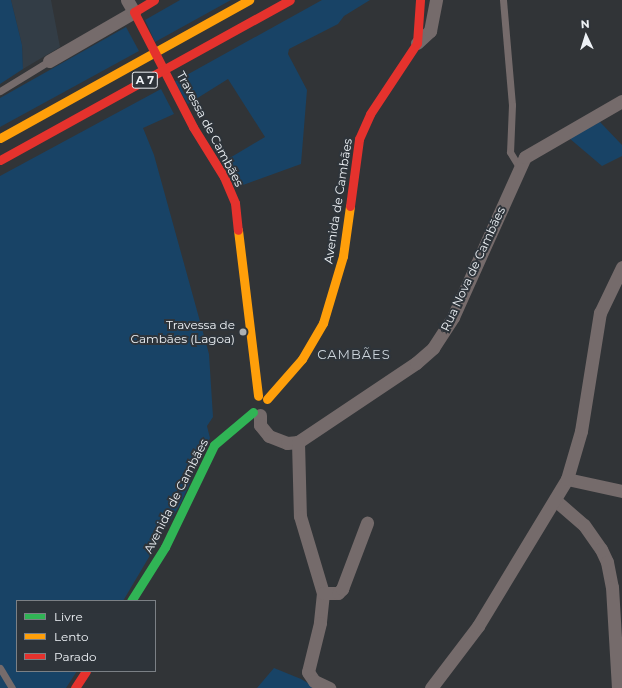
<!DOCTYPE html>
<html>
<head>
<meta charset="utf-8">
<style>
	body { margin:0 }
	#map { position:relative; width:622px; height:688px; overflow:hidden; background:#313437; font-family:Montserrat,sans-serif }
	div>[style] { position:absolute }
	.built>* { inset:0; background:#333d46 }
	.green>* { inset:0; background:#184366 }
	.lane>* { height:7px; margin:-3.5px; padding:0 3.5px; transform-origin:3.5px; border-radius:3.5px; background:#756b6b }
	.street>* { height:13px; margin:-6.5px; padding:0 6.5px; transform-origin:6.5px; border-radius:6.5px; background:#756b6b }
	.fast>* { height:9px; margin:-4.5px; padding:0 4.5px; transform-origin:4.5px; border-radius:4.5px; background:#30b455 }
	.slow>* { height:9px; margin:-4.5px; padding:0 4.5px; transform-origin:4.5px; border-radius:4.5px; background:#ff9f0a }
	.jam>* { height:9px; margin:-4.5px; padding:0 4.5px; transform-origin:4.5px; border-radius:4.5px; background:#e5322d }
	.dots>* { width:11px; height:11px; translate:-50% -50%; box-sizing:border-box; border:2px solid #2e343a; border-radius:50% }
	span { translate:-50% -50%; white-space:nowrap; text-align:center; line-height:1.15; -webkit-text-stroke:4px #2e343a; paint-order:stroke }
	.shield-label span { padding:1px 3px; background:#2e343a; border:1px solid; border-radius:3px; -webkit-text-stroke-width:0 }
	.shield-label { font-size:11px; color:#eef2f6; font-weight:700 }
	.street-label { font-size:12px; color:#eef2f6 }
	.poi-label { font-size:12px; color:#eef2f6 }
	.right { translate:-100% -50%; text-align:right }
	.neighbourhood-label { font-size:13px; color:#ccd4db; letter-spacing:1px }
	.legend { position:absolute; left:16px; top:600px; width:140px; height:72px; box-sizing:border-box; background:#2e343a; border:1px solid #7b8085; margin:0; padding:5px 7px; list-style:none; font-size:12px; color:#eef2f6 }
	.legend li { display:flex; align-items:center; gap:8px; height:20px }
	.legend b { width:20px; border:1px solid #7b8085 }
	.north { position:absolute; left:566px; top:16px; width:40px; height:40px; -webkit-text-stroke:3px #2e343a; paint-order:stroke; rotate:356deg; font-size:11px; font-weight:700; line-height:16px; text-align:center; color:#eef2f6 }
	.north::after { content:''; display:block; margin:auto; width:14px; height:18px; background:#eef2f6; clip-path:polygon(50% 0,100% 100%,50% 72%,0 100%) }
</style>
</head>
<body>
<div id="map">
	<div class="built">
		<i style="clip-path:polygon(11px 0,51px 0,60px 47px,23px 69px,22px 45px)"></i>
	</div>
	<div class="green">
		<i style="clip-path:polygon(0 0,11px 0,22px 45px,23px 69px,0 84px)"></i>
		<i style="clip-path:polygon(180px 0,231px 0,155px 42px,145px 20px)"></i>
		<i style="clip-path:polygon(322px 0,370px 0,344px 16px,338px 24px,289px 49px,288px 54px,307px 90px,301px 164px,235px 188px,223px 162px,265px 137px,228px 79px,188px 104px,174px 82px)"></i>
		<i style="clip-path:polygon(126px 27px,139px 51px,0 127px,0 98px)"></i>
		<i style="clip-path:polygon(161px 89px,174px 114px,143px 128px,154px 155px,209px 354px,213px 417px,207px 426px,210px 438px,181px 503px,123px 601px,17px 601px,17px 671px,77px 671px,66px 688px,0 688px,0 176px)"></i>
		<i style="clip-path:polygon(600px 122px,622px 145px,622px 156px,602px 166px,569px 138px)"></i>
		<i style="clip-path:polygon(274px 668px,301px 679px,316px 688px,257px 688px)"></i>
	</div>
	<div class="lane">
		<i style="left:503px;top:0;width:105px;rotate:85.1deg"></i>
		<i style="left:512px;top:105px;width:47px;rotate:92.4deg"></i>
		<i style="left:510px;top:152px;width:17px;rotate:59deg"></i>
		<i style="left:0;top:91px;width:57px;rotate:-31.5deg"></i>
		<i style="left:0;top:668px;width:23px;rotate:59deg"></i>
	</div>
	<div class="street">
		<i style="left:417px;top:43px;width:18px;rotate:-43deg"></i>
		<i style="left:430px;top:31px;width:32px;rotate:-79deg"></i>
		<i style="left:49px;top:61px;width:98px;rotate:-30deg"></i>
		<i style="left:134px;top:12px;width:14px;rotate:-120deg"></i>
		<i style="left:260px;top:415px;width:10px;rotate:90deg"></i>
		<i style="left:260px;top:425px;width:14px;rotate:51deg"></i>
		<i style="left:269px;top:436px;width:19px;rotate:21deg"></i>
		<i style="left:287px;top:443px;width:11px;rotate:-5deg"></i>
		<i style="left:298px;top:442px;width:142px;rotate:-33.8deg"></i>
		<i style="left:416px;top:363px;width:23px;rotate:-41deg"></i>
		<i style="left:433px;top:348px;width:37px;rotate:-57deg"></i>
		<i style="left:453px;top:317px;width:175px;rotate:-65.8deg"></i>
		<i style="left:525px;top:157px;width:112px;rotate:-30deg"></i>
		<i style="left:298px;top:442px;width:74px;rotate:88.5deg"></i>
		<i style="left:300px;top:516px;width:80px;rotate:73.4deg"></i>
		<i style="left:323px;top:593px;width:30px;rotate:96deg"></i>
		<i style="left:320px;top:623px;width:50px;rotate:103.8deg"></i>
		<i style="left:308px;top:672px;width:11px;rotate:56deg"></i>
		<i style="left:314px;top:681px;width:17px;rotate:25deg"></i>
		<i style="left:567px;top:479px;width:56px;rotate:12.3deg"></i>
		<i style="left:555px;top:500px;width:38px;rotate:41deg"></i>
		<i style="left:584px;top:525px;width:29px;rotate:55deg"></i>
		<i style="left:601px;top:549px;width:14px;rotate:65deg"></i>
		<i style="left:607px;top:562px;width:25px;rotate:79deg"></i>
		<i style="left:612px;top:587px;width:101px;rotate:86.6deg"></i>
		<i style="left:323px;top:593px;width:15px"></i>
		<i style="left:338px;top:593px;width:6px;rotate:-45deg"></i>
		<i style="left:342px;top:589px;width:71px;rotate:-69.3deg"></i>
		<i style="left:431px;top:688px;width:78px;rotate:-52.8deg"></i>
		<i style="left:478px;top:626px;width:172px;rotate:-58.8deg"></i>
		<i style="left:567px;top:479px;width:50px;rotate:-73.7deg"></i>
		<i style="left:581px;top:431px;width:120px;rotate:-80.9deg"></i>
		<i style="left:600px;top:313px;width:51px;rotate:-64.4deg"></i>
	</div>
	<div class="fast">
		<i style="left:131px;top:601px;width:64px;rotate:-57.8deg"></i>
		<i style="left:165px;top:547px;width:113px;rotate:-64.3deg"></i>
		<i style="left:214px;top:445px;width:51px;rotate:-40.2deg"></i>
	</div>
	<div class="slow">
		<i style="left:0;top:138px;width:285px;rotate:-29deg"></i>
		<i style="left:238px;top:230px;width:167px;rotate:83.1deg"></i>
		<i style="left:267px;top:399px;width:53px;rotate:-48.8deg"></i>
		<i style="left:302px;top:359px;width:42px;rotate:-59.7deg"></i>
		<i style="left:323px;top:323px;width:70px;rotate:-73.4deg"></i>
		<i style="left:343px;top:256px;width:50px;rotate:-82deg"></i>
	</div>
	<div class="jam">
		<i style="left:154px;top:0;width:23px;rotate:149deg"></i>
		<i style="left:134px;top:12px;width:129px;rotate:62.8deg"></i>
		<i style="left:193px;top:127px;width:59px;rotate:58.2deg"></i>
		<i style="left:224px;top:177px;width:28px;rotate:67deg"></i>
		<i style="left:235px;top:203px;width:27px;rotate:84deg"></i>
		<i style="left:0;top:160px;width:331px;rotate:-28.9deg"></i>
		<i style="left:350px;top:206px;width:68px;rotate:-82.3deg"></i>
		<i style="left:359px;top:139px;width:27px;rotate:-66deg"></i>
		<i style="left:370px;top:114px;width:85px;rotate:-56.5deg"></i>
		<i style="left:417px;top:43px;width:43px;rotate:-86deg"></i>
		<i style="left:75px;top:688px;width:20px;rotate:-57deg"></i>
	</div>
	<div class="dots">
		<i style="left:243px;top:332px;background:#acb0b3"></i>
	</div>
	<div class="shield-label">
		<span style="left:145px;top:80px">A 7</span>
	</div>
	<div class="street-label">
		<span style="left:210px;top:129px;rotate:62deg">Travessa de Cambães</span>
		<span style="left:338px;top:201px;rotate:-81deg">Avenida de Cambães</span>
		<span style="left:473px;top:269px;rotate:-65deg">Rua Nova de Cambães</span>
		<span style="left:176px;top:496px;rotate:-63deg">Avenida de Cambães</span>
	</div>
	<div class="poi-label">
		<span class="right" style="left:235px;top:332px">Travessa de<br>Cambães (Lagoa)</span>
	</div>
	<div class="neighbourhood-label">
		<span style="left:354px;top:354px">CAMBÃES</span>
	</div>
	<ul class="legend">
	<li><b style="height:5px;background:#30b455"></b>Livre</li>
	<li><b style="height:5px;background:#ff9f0a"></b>Lento</li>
	<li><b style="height:5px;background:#e5322d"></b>Parado</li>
	</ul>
	<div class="north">N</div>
</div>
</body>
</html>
